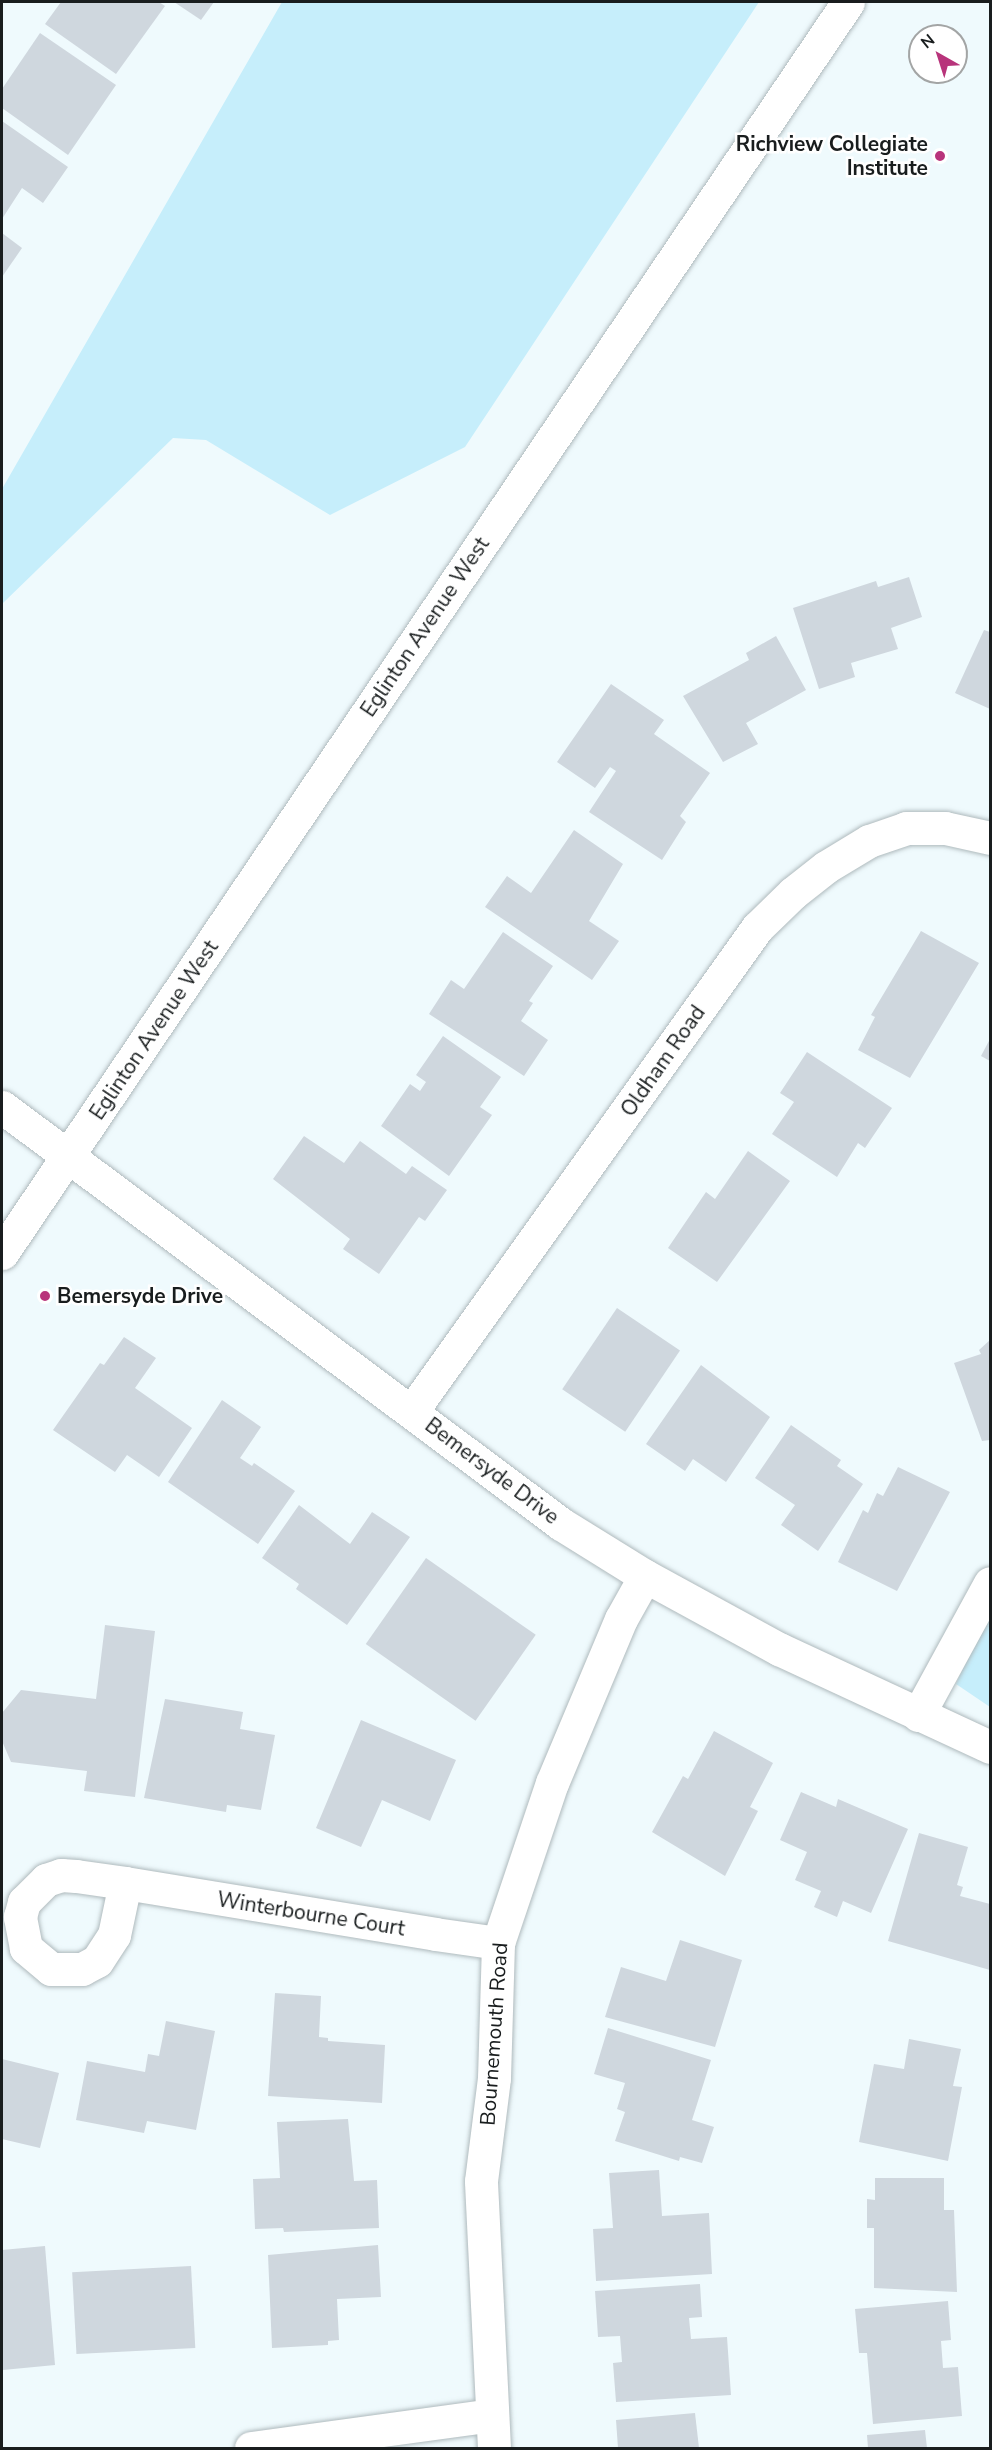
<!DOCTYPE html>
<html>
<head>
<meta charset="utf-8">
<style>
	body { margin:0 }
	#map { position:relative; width:992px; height:2450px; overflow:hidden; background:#effafd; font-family:"Nunito Sans",sans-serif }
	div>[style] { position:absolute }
	.green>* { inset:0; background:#c6eefb }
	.building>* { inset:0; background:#cfd7de; transform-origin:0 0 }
	.roads { filter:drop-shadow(0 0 2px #afbabd) drop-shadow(0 0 2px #afbabd) }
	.minor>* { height:33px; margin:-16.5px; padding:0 16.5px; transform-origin:16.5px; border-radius:16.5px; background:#fff }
	.primary>* { height:33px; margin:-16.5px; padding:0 16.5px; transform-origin:16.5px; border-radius:16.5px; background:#fff }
	.dots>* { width:16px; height:16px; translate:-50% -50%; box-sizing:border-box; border:3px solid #fff; border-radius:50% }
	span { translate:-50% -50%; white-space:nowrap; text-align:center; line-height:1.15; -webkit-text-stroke:5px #fff; paint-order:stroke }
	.poi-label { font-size:21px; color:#191d1e; font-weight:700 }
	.right { translate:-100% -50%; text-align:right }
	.left { translate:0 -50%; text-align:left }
	.street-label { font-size:21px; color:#191d1e }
	.frame { position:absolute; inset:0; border:3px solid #191d1e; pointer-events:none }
	.north { position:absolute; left:908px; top:24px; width:60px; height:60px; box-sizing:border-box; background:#fff; border:2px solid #a3a5a5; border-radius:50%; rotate:321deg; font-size:16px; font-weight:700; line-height:24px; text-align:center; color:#191d1e }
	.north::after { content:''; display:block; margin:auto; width:21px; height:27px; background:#b8347b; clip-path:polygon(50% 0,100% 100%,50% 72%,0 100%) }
</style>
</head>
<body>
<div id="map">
	<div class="green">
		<i style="clip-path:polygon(282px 2px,759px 2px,465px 447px,330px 515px,206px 440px,173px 438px,3px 603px,2px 489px)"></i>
		<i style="clip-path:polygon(990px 1606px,990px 1707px,956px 1684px)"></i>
	</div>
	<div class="building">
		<i style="clip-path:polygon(61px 2px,159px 2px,165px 6px,116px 74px,45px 24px)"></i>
		<i style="clip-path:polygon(174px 2px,214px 2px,201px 20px)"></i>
		<i style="clip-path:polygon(40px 33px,116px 85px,68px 155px,2px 108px,2px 89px)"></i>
		<i style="clip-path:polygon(2px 121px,68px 167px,43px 203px,22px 188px,2px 219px)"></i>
		<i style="clip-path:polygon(2px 233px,22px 248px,2px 277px)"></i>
		<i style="clip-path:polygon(909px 577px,922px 617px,891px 628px,898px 649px,851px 663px,855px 677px,819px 689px,793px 608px,876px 581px,878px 587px)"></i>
		<i style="clip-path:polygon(984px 630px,990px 632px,990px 709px,955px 693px)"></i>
		<i style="clip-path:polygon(776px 636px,806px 690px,746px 723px,758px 744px,723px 762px,683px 696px,749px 660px,746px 653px)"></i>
		<i style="clip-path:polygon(611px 684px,664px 720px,654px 734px,710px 773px,680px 816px,686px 822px,662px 860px,589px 812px,616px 771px,610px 767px,595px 788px,557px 762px)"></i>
		<i style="clip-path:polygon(574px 830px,623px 864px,589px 921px,619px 941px,592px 980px,485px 907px,507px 876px,531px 893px)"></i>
		<i style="clip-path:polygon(921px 931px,979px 963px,910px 1078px,858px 1050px,875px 1017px,871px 1015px)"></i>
		<i style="clip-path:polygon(503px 932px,553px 966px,529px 1001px,533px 1003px,521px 1021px,548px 1040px,524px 1076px,429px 1014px,451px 980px,464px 989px)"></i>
		<i style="clip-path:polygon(443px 1036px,501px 1077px,480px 1107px,492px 1115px,449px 1176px,381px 1126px,410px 1084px,420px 1091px,426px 1082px,416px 1075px)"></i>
		<i style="clip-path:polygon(990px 1039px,990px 1061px,981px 1056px)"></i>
		<i style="clip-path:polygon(807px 1052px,892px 1108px,865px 1148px,858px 1143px,837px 1177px,772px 1134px,794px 1102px,780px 1093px)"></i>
		<i style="clip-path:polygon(304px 1136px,344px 1163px,360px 1141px,406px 1174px,412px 1166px,447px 1190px,425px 1221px,419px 1217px,379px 1274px,343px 1249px,350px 1239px,273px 1179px)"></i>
		<i style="clip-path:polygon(748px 1151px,790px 1181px,717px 1282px,668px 1248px,706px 1192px,715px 1199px)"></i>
		<i style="left:617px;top:1308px;width:76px;height:98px;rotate:34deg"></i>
		<i style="clip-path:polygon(124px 1337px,156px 1358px,135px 1388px,192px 1428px,159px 1477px,127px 1455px,115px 1472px,53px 1430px,100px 1363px,104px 1365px)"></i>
		<i style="clip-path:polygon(990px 1340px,990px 1440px,982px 1441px,954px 1363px,981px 1354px,979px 1350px)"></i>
		<i style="clip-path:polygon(701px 1365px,770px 1417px,726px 1482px,693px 1459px,685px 1471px,646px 1444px)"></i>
		<i style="clip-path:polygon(222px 1400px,261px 1427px,240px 1458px,252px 1466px,254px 1463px,295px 1491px,258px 1544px,168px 1482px)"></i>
		<i style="clip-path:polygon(791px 1425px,841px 1460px,837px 1466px,863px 1484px,818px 1551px,781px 1525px,795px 1505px,755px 1478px)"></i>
		<i style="clip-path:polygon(898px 1467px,950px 1492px,897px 1591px,838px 1562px,863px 1510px,868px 1513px,877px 1493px,883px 1496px)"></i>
		<i style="clip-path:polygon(299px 1505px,350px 1544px,372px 1512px,410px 1537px,347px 1625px,296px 1589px,299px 1584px,262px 1558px)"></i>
		<i style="left:426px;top:1558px;width:134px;height:105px;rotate:35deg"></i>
		<i style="clip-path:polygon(105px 1625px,155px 1631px,135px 1797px,84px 1791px,87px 1771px,11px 1762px,2px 1741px,2px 1713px,21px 1690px,96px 1699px)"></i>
		<i style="clip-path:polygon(165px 1699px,243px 1712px,240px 1729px,275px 1735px,261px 1810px,227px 1805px,226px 1812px,144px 1798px)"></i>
		<i style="clip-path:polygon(361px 1720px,456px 1760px,430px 1821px,382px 1800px,361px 1847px,316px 1828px)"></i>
		<i style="clip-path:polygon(714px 1731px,773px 1763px,750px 1807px,758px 1811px,725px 1876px,652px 1832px,683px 1776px,688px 1779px)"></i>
		<i style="clip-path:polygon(801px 1792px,836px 1807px,838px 1799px,908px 1829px,871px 1913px,843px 1901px,837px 1917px,814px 1907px,821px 1891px,795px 1880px,807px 1852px,780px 1840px)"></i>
		<i style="clip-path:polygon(919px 1833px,968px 1847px,957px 1885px,963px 1887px,960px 1896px,990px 1904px,990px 1970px,888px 1941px)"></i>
		<i style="clip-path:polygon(680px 1940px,742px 1960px,715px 2047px,605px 2017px,621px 1967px,666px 1981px)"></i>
		<i style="clip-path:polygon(275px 1993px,321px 1996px,319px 2037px,328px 2038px,328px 2041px,385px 2045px,382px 2103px,268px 2096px)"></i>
		<i style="clip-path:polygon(166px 2021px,215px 2031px,196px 2130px,147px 2121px,144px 2133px,76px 2120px,87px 2061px,145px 2072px,148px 2054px,159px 2056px)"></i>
		<i style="clip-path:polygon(608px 2028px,711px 2060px,692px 2120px,714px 2127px,702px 2163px,680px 2157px,679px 2161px,615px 2141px,625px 2112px,617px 2109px,625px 2083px,594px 2074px)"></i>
		<i style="clip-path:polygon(909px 2039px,961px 2049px,953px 2086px,962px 2087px,948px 2161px,859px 2142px,874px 2064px,904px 2069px)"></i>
		<i style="clip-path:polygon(2px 2059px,59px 2073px,40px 2148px,2px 2139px)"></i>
		<i style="clip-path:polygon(348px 2119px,354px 2181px,377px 2180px,379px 2228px,284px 2232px,283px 2228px,255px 2229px,253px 2179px,280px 2178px,277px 2122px)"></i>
		<i style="clip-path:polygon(659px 2170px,662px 2216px,709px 2213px,712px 2274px,596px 2281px,593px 2229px,613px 2228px,609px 2173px)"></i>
		<i style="clip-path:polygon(875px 2178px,944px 2178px,944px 2210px,954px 2210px,957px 2292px,874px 2288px,874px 2228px,867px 2228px,867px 2199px,875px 2200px)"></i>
		<i style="clip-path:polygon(378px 2245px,381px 2297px,337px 2299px,339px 2340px,328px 2341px,328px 2345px,272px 2348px,268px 2255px)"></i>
		<i style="clip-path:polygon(45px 2246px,55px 2365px,3px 2370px,2px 2250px)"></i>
		<i style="left:191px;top:2266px;width:82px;height:119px;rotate:87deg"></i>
		<i style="clip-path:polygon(700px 2284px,702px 2317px,689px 2318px,691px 2339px,727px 2337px,731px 2395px,616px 2402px,613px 2363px,622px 2362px,620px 2336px,598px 2337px,595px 2291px)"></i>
		<i style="clip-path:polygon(948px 2301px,951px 2340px,941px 2341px,943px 2368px,958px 2367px,962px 2416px,873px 2424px,867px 2353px,859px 2353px,855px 2309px)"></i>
		<i style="clip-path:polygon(695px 2413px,699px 2448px,618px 2448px,616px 2420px)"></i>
		<i style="clip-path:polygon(925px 2430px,927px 2448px,868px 2448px,867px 2435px)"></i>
	</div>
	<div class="roads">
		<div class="minor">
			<i style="left:2px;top:1107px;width:697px;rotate:36.72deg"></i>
			<i style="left:561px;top:1524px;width:99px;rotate:31.8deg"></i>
			<i style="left:645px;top:1576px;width:153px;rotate:28.6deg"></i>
			<i style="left:779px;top:1649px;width:233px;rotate:24.9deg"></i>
			<i style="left:412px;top:1411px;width:594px;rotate:-54.46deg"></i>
			<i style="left:757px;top:928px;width:50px;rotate:-44.2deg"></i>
			<i style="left:793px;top:893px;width:42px;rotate:-38.2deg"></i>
			<i style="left:826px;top:867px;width:50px;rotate:-31.2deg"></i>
			<i style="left:869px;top:841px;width:39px;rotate:-19deg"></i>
			<i style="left:906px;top:828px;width:39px"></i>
			<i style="left:945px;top:828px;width:46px;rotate:12.5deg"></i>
			<i style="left:918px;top:1715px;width:150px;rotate:-61.4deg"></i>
			<i style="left:125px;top:1883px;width:53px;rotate:101.9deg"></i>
			<i style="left:114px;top:1935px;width:31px;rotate:123deg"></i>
			<i style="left:97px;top:1961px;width:17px;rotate:152deg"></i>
			<i style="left:82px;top:1969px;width:31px;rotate:180deg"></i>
			<i style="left:51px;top:1969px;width:33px;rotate:-140deg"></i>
			<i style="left:26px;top:1948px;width:32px;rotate:-101deg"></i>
			<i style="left:20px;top:1917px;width:16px;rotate:-75deg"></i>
			<i style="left:24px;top:1902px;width:31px;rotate:-45deg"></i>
			<i style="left:46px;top:1880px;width:16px;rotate:-18deg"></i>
			<i style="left:61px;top:1875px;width:15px;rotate:4deg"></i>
			<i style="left:76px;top:1876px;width:49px;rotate:8.1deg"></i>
			<i style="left:125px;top:1883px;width:314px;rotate:9.3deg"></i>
			<i style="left:435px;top:1934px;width:64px;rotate:8.1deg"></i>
			<i style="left:251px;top:2448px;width:243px;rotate:-7.8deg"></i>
			<i style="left:494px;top:2448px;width:267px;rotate:-92.8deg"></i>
			<i style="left:481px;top:2181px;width:104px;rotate:-82.8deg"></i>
			<i style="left:494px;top:2078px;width:135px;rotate:-88.3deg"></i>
			<i style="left:498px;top:1943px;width:169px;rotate:-71.4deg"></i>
			<i style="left:552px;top:1783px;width:178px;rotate:-67.2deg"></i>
			<i style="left:621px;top:1619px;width:49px;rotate:-60.8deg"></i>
		</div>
		<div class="primary">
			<i style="left:2px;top:1253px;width:1510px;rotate:-55.93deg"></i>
		</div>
	</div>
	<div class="dots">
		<i style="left:940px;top:156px;background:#b8347b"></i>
		<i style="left:45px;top:1296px;background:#b8347b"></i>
	</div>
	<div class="poi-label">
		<span class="right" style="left:928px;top:156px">Richview Collegiate<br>Institute</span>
		<span class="left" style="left:57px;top:1296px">Bemersyde Drive</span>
	</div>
	<div class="street-label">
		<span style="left:425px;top:627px;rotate:-56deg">Eglinton Avenue West</span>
		<span style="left:154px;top:1030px;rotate:-56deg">Eglinton Avenue West</span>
		<span style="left:663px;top:1061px;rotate:-55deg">Oldham Road</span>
		<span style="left:492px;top:1471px;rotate:37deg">Bemersyde Drive</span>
		<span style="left:311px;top:1914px;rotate:9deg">Winterbourne Court</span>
		<span style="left:494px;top:2034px;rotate:-86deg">Bournemouth Road</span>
	</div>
	<div class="frame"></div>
	<div class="north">N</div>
</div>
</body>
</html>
